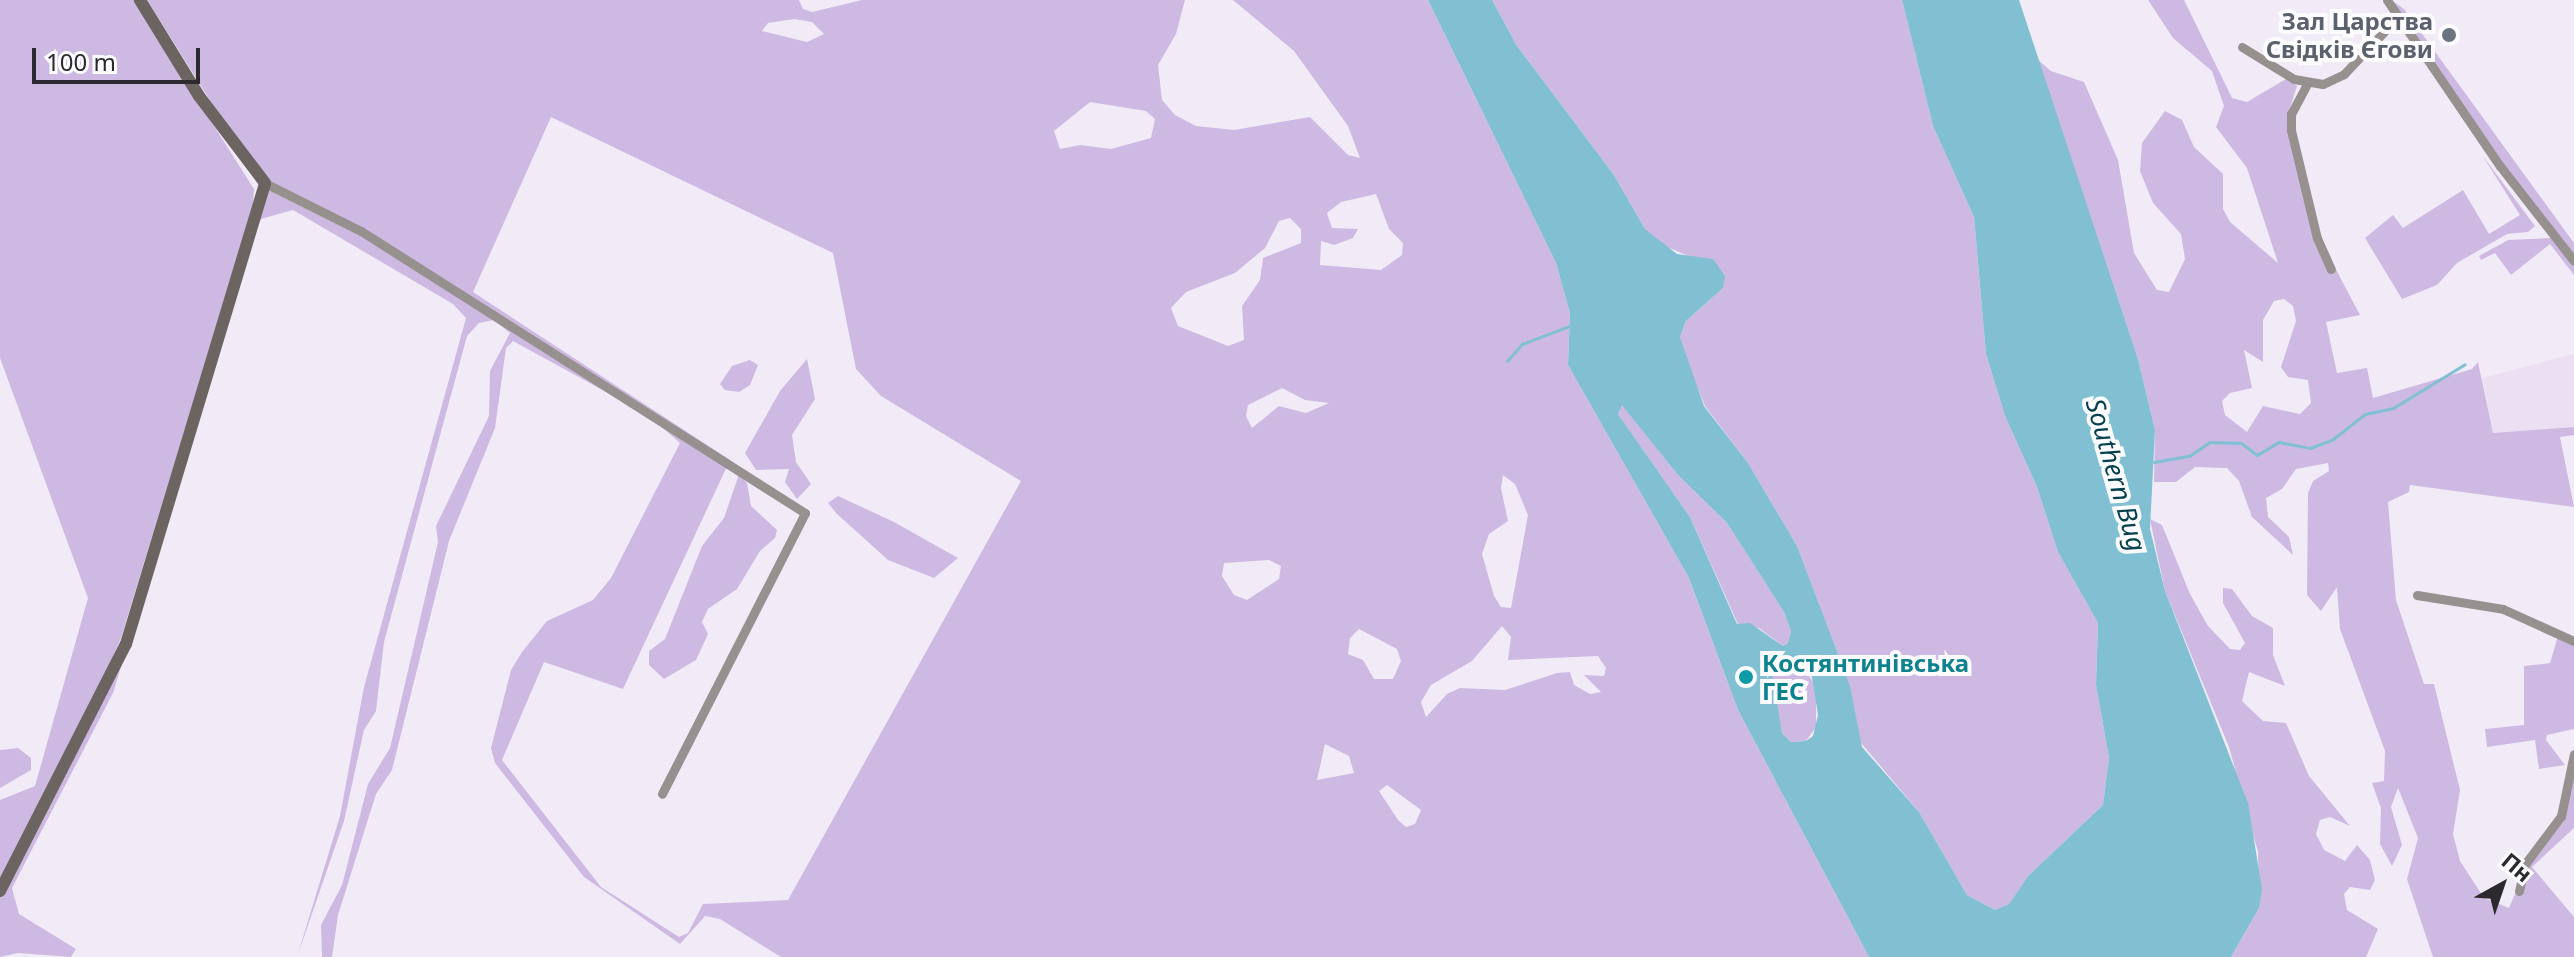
<!DOCTYPE html>
<html>
<head>
<meta charset="utf-8">
<style>
	body { margin:0 }
	#map { position:relative; width:2574px; height:957px; overflow:hidden; background:#f1ebf8; font-family:"Noto Sans",sans-serif }
	div>[style] { position:absolute }
	.industrial>* { inset:0; background:#ecdff2 }
	.green>* { inset:0; background:#ceb9e3 }
	.water>* { inset:0; background:#80c0d2 }
	.stream>* { height:3px; margin:-1.5px; padding:0 1.5px; transform-origin:1.5px; border-radius:1.5px; background:#80c0d2 }
	.street>* { height:9px; margin:-4.5px; padding:0 4.5px; transform-origin:4.5px; border-radius:4.5px; background:#96908e }
	.secondary>* { height:12px; margin:-6px; padding:0 6px; transform-origin:6px; border-radius:6px; background:#6c6460 }
	.dots>* { width:22px; height:22px; translate:-50% -50%; box-sizing:border-box; border:4px solid #fcfbfd; border-radius:50% }
	span { translate:-50% -50%; white-space:nowrap; text-align:center; line-height:1.15; -webkit-text-stroke:8px #fcfbfd; paint-order:stroke }
	.worship-label { font-size:24px; color:#5b616d; font-weight:700 }
	.right { translate:-100% -50%; text-align:right }
	.culture-label { font-size:24px; color:#0d838f; font-weight:700 }
	.left { translate:0 -50%; text-align:left }
	.water-label { font-size:26px; color:#04404d; font-style:italic }
	.north { position:absolute; left:2462px; top:845px; width:80px; height:80px; -webkit-text-stroke:6px #fcfbfd; paint-order:stroke; rotate:40deg; font-size:22px; font-weight:700; line-height:32px; text-align:center; color:#2c2a2f }
	.north::after { content:''; display:block; margin:auto; width:28px; height:36px; background:#2c2a2f; clip-path:polygon(50% 0,100% 100%,50% 72%,0 100%) }
	.scale { position:absolute; left:32px; top:48px; width:168px; height:36px; box-sizing:border-box; border:4px solid #2c2a2f; border-top:0; padding-left:10px; font-size:24px; line-height:28px; white-space:nowrap; color:#2c2a2f; -webkit-text-stroke:6px #fcfbfd; paint-order:stroke }
</style>
</head>
<body>
<div id="map">
	<div class="industrial">
		<i style="clip-path:polygon(2574px 354px,2574px 427px,2493px 433px,2482px 378px)"></i>
	</div>
	<div class="green">
		<i style="clip-path:polygon(0 0,134px 0,254px 189px,253px 205px,121px 638px,86px 721px,0 879px,0 800px,35px 786px,88px 598px,0 358px)"></i>
		<i style="clip-path:polygon(evenodd,147px 0,799px 0,803px 9px,812px 12px,862px 0,1185px 0,1176px 34px,1158px 65px,1162px 100px,1175px 115px,1196px 126px,1234px 130px,1310px 117px,1348px 155px,1360px 158px,1348px 126px,1294px 51px,1233px 0,1428px 0,1556px 263px,1570px 313px,1568px 365px,1689px 578px,1738px 710px,1869px 957px,781px 957px,720px 919px,705px 916px,680px 944px,584px 877px,495px 763px,491px 748px,511px 670px,522px 652px,547px 621px,593px 600px,611px 578px,680px 443px,648px 415px,513px 341px,506px 348px,495px 428px,449px 541px,392px 770px,376px 794px,338px 915px,332px 957px,322px 957px,321px 925px,342px 885px,368px 784px,390px 748px,438px 542px,436px 526px,489px 416px,490px 371px,510px 333px,494px 320px,479px 323px,467px 336px,384px 642px,376px 711px,364px 730px,344px 821px,297px 957px,340px 816px,364px 687px,466px 318px,453px 304px,293px 210px,261px 219px,252px 236px,113px 693px,12px 888px,19px 914px,76px 949px,71px 957px,18px 953px,0 957px,0 888px,113px 681px,263px 185px,147px 0,794px 19px,812px 22px,824px 34px,807px 42px,762px 31px,768px 23px,794px 19px,147px 0,1090px 102px,1146px 111px,1155px 119px,1151px 138px,1111px 149px,1080px 145px,1060px 149px,1054px 131px,1090px 102px,147px 0,551px 117px,833px 253px,856px 369px,881px 396px,1021px 481px,788px 900px,703px 904px,688px 933px,679px 937px,601px 887px,502px 760px,544px 662px,623px 689px,730px 460px,473px 292px,551px 117px,147px 0,1376px 194px,1389px 229px,1403px 243px,1402px 255px,1381px 270px,1320px 265px,1321px 241px,1334px 245px,1353px 238px,1358px 229px,1332px 228px,1327px 213px,1341px 202px,1376px 194px,147px 0,1290px 218px,1301px 229px,1301px 243px,1263px 258px,1260px 280px,1242px 306px,1244px 340px,1228px 346px,1178px 326px,1171px 308px,1186px 292px,1235px 273px,1265px 248px,1279px 221px,1290px 218px,147px 0,1282px 388px,1305px 400px,1329px 403px,1306px 413px,1279px 406px,1252px 428px,1246px 416px,1248px 405px,1282px 388px,147px 0,1503px 475px,1515px 484px,1528px 515px,1511px 608px,1501px 607px,1494px 596px,1482px 554px,1489px 534px,1508px 521px,1501px 488px,1503px 475px,147px 0,1269px 560px,1281px 566px,1279px 579px,1247px 600px,1234px 595px,1222px 576px,1224px 563px,1269px 560px,147px 0,1502px 626px,1511px 637px,1508px 660px,1598px 656px,1606px 668px,1604px 676px,1584px 675px,1601px 692px,1590px 694px,1574px 685px,1570px 672px,1557px 673px,1505px 690px,1460px 688px,1447px 694px,1426px 717px,1421px 702px,1431px 685px,1472px 661px,1502px 626px,147px 0,1359px 629px,1397px 649px,1401px 661px,1393px 679px,1374px 679px,1363px 660px,1348px 654px,1350px 638px,1359px 629px,147px 0,1325px 744px,1349px 756px,1354px 773px,1317px 780px,1325px 744px,147px 0,1387px 785px,1421px 810px,1415px 824px,1406px 827px,1398px 820px,1379px 791px,1387px 785px)"></i>
		<i style="clip-path:polygon(1492px 0,1902px 0,1933px 126px,1974px 217px,1986px 354px,2005px 416px,2037px 487px,2058px 552px,2098px 623px,2096px 685px,2109px 758px,2103px 805px,2028px 876px,2009px 904px,1995px 910px,1967px 895px,1919px 812px,1857px 738px,1849px 686px,1797px 546px,1748px 463px,1705px 406px,1683px 353px,1680px 337px,1686px 321px,1723px 288px,1686px 255px,1658px 243px,1645px 229px,1614px 175px,1517px 46px)"></i>
		<i style="clip-path:polygon(evenodd,2148px 0,2184px 0,2232px 98px,2247px 102px,2286px 79px,2297px 86px,2290px 108px,2312px 224px,2360px 315px,2326px 322px,2337px 373px,2367px 368px,2373px 398px,2472px 369px,2478px 362px,2493px 433px,2574px 427px,2574px 435px,2560px 437px,2574px 507px,2410px 485px,2409px 492px,2388px 502px,2396px 600px,2424px 684px,2434px 684px,2460px 790px,2453px 834px,2460px 861px,2484px 898px,2509px 908px,2524px 873px,2564px 820px,2574px 761px,2574px 828px,2532px 867px,2574px 917px,2574px 957px,2433px 957px,2407px 879px,2418px 838px,2398px 788px,2391px 807px,2402px 845px,2392px 866px,2380px 844px,2381px 808px,2372px 783px,2384px 781px,2385px 751px,2340px 629px,2337px 587px,2321px 611px,2307px 595px,2308px 493px,2313px 481px,2329px 471px,2328px 463px,2296px 469px,2282px 489px,2266px 498px,2268px 517px,2289px 537px,2293px 555px,2252px 517px,2239px 481px,2227px 468px,2195px 467px,2176px 482px,2154px 482px,2155px 430px,2138px 359px,2038px 60px,2051px 71px,2084px 82px,2118px 160px,2134px 253px,2157px 290px,2169px 292px,2185px 259px,2181px 234px,2153px 203px,2140px 171px,2142px 143px,2165px 111px,2182px 120px,2194px 147px,2223px 174px,2223px 209px,2230px 222px,2278px 263px,2247px 168px,2216px 127px,2224px 106px,2212px 71px,2173px 38px,2148px 0,2284px 299px,2293px 306px,2296px 321px,2281px 367px,2288px 377px,2308px 380px,2311px 403px,2300px 414px,2263px 406px,2247px 432px,2225px 415px,2222px 401px,2230px 393px,2252px 388px,2244px 350px,2263px 362px,2263px 320px,2274px 301px,2284px 299px)"></i>
		<i style="clip-path:polygon(2391px 0,2404px 9px,2574px 243px,2574px 257px,2519px 191px)"></i>
		<i style="clip-path:polygon(2482px 155px,2535px 226px,2528px 232px,2507px 234px,2457px 263px,2437px 285px,2402px 299px,2365px 238px,2393px 215px,2403px 228px,2463px 190px,2489px 234px,2520px 215px)"></i>
		<i style="clip-path:polygon(2551px 238px,2574px 266px,2574px 275px,2550px 244px,2511px 275px,2495px 253px,2481px 260px,2479px 256px,2508px 240px)"></i>
		<i style="clip-path:polygon(807px 359px,815px 399px,792px 435px,796px 462px,811px 484px,797px 499px,785px 482px,789px 469px,756px 470px,745px 453px,780px 391px)"></i>
		<i style="clip-path:polygon(750px 360px,758px 365px,750px 385px,739px 392px,725px 390px,720px 384px,732px 366px)"></i>
		<i style="clip-path:polygon(1622px 404px,1678px 475px,1727px 523px,1784px 612px,1791px 631px,1788px 643px,1783px 646px,1759px 628px,1738px 624px,1690px 517px,1618px 414px)"></i>
		<i style="clip-path:polygon(739px 474px,747px 483px,751px 506px,777px 530px,775px 538px,760px 551px,737px 589px,708px 609px,702px 622px,708px 634px,696px 660px,664px 679px,649px 665px,649px 651px,665px 639px,702px 546px,724px 518px)"></i>
		<i style="clip-path:polygon(838px 496px,894px 522px,958px 558px,934px 578px,888px 560px,837px 514px,828px 503px)"></i>
		<i style="clip-path:polygon(2150px 519px,2162px 525px,2190px 594px,2208px 626px,2230px 649px,2240px 650px,2245px 643px,2223px 603px,2223px 588px,2232px 589px,2252px 616px,2273px 628px,2273px 655px,2285px 686px,2249px 672px,2242px 701px,2263px 721px,2286px 723px,2309px 776px,2350px 826px,2330px 817px,2320px 820px,2316px 834px,2324px 850px,2345px 861px,2357px 845px,2370px 860px,2375px 880px,2370px 890px,2350px 887px,2344px 894px,2347px 910px,2378px 929px,2366px 957px,2231px 957px,2259px 908px,2258px 852px,2229px 747px,2165px 591px)"></i>
		<i style="clip-path:polygon(2558px 636px,2574px 643px,2574px 729px,2547px 735px,2546px 740px,2565px 765px,2539px 769px,2535px 740px,2487px 747px,2485px 729px,2524px 725px,2524px 666px,2550px 663px)"></i>
		<i style="clip-path:polygon(1772px 653px,1797px 659px,1816px 686px,1816px 727px,1806px 741px,1791px 742px,1782px 733px,1767px 658px)"></i>
		<i style="clip-path:polygon(18px 748px,31px 758px,31px 770px,0 788px,0 750px)"></i>
	</div>
	<div class="water">
		<i style="clip-path:polygon(evenodd,1428px 0,1492px 0,1517px 46px,1614px 175px,1645px 229px,1677px 254px,1713px 259px,1725px 276px,1723px 288px,1686px 321px,1680px 337px,1704px 406px,1748px 463px,1797px 546px,1850px 686px,1862px 747px,1919px 812px,1967px 895px,1995px 910px,2009px 904px,2028px 876px,2103px 805px,2109px 758px,2096px 685px,2098px 623px,2058px 552px,2037px 487px,2005px 416px,1986px 354px,1974px 217px,1933px 126px,1902px 0,2019px 0,2138px 359px,2155px 430px,2150px 529px,2165px 591px,2248px 803px,2262px 889px,2259px 908px,2231px 957px,1869px 957px,1738px 710px,1689px 578px,1568px 365px,1570px 313px,1556px 263px,1428px 0,1622px 405px,1678px 475px,1727px 523px,1784px 612px,1791px 631px,1788px 643px,1783px 646px,1750px 623px,1737px 624px,1690px 517px,1618px 414px,1622px 405px,1428px 0,1769px 655px,1797px 659px,1812px 677px,1818px 715px,1813px 736px,1806px 741px,1791px 742px,1782px 733px,1769px 655px)"></i>
	</div>
	<div class="stream">
		<i style="left:1507px;top:361px;width:23px;rotate:-49deg"></i>
		<i style="left:1522px;top:344px;width:53px;rotate:-20.8deg"></i>
		<i style="left:2154px;top:462px;width:36px;rotate:-10deg"></i>
		<i style="left:2189px;top:456px;width:25px;rotate:-34deg"></i>
		<i style="left:2210px;top:442px;width:31px;rotate:2deg"></i>
		<i style="left:2241px;top:443px;width:20px;rotate:37deg"></i>
		<i style="left:2257px;top:455px;width:26px;rotate:-31deg"></i>
		<i style="left:2279px;top:442px;width:32px;rotate:11deg"></i>
		<i style="left:2310px;top:448px;width:25px;rotate:-21deg"></i>
		<i style="left:2333px;top:439px;width:41px;rotate:-38deg"></i>
		<i style="left:2365px;top:414px;width:29px;rotate:-12deg"></i>
		<i style="left:2393px;top:408px;width:84px;rotate:-31.4deg"></i>
	</div>
	<div class="street">
		<i style="left:2387px;top:0;width:201px;rotate:55.8deg"></i>
		<i style="left:2500px;top:166px;width:120px;rotate:52.1deg"></i>
		<i style="left:2242px;top:47px;width:61px;rotate:31.6deg"></i>
		<i style="left:2294px;top:79px;width:29px;rotate:10deg"></i>
		<i style="left:2323px;top:84px;width:23px;rotate:-25deg"></i>
		<i style="left:2344px;top:74px;width:77px;rotate:-46.6deg"></i>
		<i style="left:2307px;top:84px;width:34px;rotate:118deg"></i>
		<i style="left:2291px;top:114px;width:16px;rotate:90deg"></i>
		<i style="left:2291px;top:130px;width:111px;rotate:76.5deg"></i>
		<i style="left:2317px;top:238px;width:34px;rotate:66deg"></i>
		<i style="left:265px;top:183px;width:107px;rotate:26.6deg"></i>
		<i style="left:361px;top:231px;width:526px;rotate:32.42deg"></i>
		<i style="left:805px;top:513px;width:315px;rotate:117deg"></i>
		<i style="left:2417px;top:595px;width:87px;rotate:9.2deg"></i>
		<i style="left:2503px;top:609px;width:78px;rotate:24.3deg"></i>
		<i style="left:2519px;top:891px;width:28px;rotate:-77deg"></i>
		<i style="left:2525px;top:864px;width:60px;rotate:-53.1deg"></i>
		<i style="left:2561px;top:816px;width:63px;rotate:-78.2deg"></i>
	</div>
	<div class="secondary">
		<i style="left:0;top:891px;width:277px;rotate:-63deg"></i>
		<i style="left:126px;top:644px;width:481px;rotate:-73.2deg"></i>
		<i style="left:265px;top:183px;width:109px;rotate:-127.2deg"></i>
		<i style="left:199px;top:96px;width:113px;rotate:-121.6deg"></i>
	</div>
	<div class="dots">
		<i style="left:2449px;top:35px;background:#6b7280"></i>
		<i style="left:1746px;top:677px;background:#0f9aa8"></i>
	</div>
	<div class="worship-label">
		<span class="right" style="left:2433px;top:35px">Зал Царства<br>Свідків Єгови</span>
	</div>
	<div class="culture-label">
		<span class="left" style="left:1762px;top:677px">Костянтинівська<br>ГЕС</span>
	</div>
	<div class="water-label">
		<span style="left:2116px;top:475px;rotate:74deg">Southern Bug</span>
	</div>
	<div class="north">Пн</div>
	<div class="scale">100 m</div>
</div>
</body>
</html>
